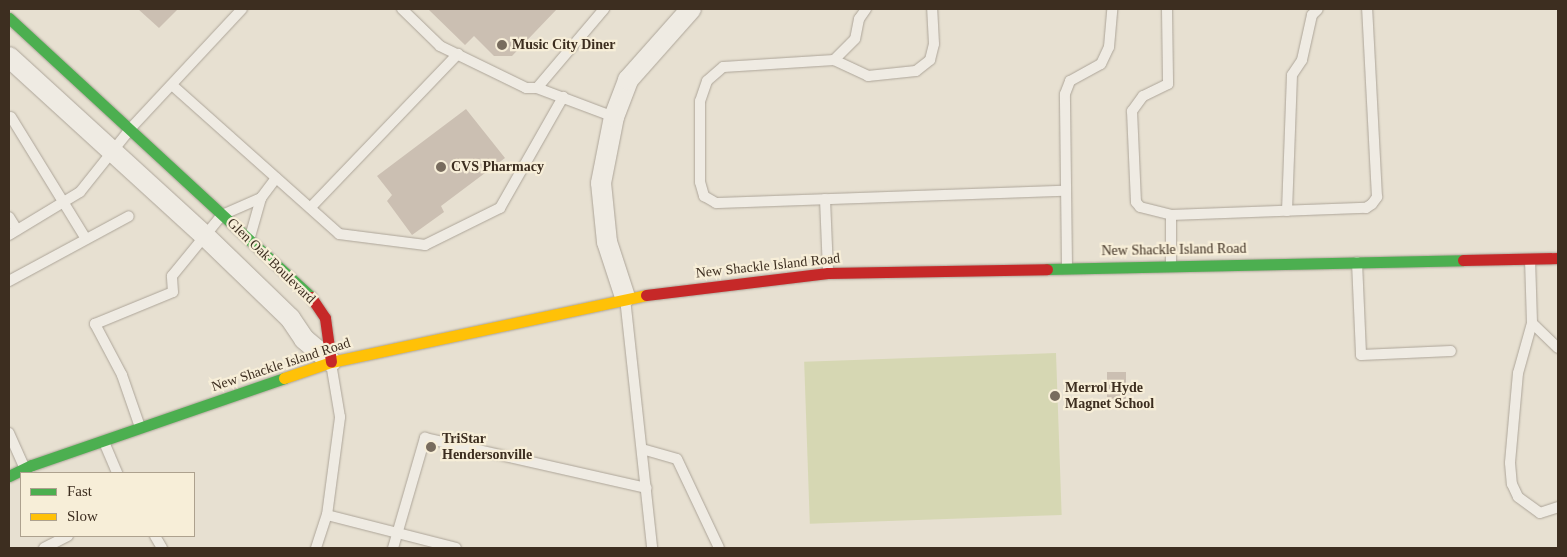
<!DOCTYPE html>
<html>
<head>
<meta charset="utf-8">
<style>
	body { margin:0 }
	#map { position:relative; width:1567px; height:557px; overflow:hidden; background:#e7e0d1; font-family:Georgia,serif }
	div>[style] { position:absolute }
	.green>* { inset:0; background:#d6d7b3; transform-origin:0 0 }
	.building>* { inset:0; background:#cbbfb2; transform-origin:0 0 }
	.roads { filter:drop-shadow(0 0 1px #ada599) drop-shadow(0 0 1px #ada599) }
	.lane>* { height:10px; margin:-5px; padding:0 5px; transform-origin:5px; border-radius:5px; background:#efebe3 }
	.street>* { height:20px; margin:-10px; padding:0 10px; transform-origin:10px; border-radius:10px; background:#efebe3 }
	.fast>* { height:11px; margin:-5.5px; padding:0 5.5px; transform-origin:5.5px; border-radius:5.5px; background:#4caf50 }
	.slow>* { height:11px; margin:-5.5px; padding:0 5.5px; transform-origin:5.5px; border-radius:5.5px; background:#ffc107 }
	.jam>* { height:11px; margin:-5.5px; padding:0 5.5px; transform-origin:5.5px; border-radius:5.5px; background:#c62828 }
	.dots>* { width:14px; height:14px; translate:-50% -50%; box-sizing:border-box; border:2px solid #f7eed8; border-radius:50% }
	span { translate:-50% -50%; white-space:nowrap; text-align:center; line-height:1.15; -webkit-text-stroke:4.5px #f7eed8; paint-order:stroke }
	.poi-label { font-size:14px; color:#3d2e20; font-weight:700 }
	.left { translate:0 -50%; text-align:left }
	.street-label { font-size:14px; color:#3d2e20 }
	.frame { position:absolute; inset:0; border:10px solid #3d2e20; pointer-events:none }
	.legend { position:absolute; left:20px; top:472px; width:175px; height:65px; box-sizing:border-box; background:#f7eed8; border:1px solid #ada18e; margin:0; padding:6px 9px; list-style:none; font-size:15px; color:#3d2e20 }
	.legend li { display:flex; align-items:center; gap:10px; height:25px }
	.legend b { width:25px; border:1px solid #ada18e }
</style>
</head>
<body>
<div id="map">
	<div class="green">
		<i style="left:1056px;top:353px;width:162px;height:252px;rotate:88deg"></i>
	</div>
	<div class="building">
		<i style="clip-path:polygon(138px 9px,178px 9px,159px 28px)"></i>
		<i style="clip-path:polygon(428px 9px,557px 9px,512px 56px,494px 56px,474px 36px,465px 45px)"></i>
		<i style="clip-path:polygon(466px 109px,505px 158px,441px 206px,444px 212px,412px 235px,387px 201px,392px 195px,377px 176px)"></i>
		<i style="left:1107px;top:372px;width:19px;height:28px"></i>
	</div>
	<div class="roads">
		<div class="lane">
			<i style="left:402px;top:9px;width:53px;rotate:44.2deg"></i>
			<i style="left:440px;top:46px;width:96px;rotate:26deg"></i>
			<i style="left:526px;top:88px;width:11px"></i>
			<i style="left:537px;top:88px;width:82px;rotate:20.6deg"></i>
			<i style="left:866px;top:9px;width:12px;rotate:125deg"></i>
			<i style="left:859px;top:19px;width:20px;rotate:101deg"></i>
			<i style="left:855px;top:39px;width:30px;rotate:135deg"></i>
			<i style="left:834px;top:60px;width:111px;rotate:176.4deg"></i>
			<i style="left:723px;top:67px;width:21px;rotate:139deg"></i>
			<i style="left:707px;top:81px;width:21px;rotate:109deg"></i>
			<i style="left:700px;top:101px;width:81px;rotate:90deg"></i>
			<i style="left:700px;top:182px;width:15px;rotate:74deg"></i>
			<i style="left:704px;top:196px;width:14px;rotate:30deg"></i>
			<i style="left:716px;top:203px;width:350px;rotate:-2deg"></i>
			<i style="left:1167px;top:9px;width:75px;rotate:89.2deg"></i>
			<i style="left:1168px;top:84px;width:28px;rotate:154deg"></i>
			<i style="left:1143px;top:96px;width:19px;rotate:126deg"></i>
			<i style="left:1132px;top:111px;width:91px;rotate:87.5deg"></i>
			<i style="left:1136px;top:202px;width:6px;rotate:51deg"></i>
			<i style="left:1140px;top:207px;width:32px;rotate:14deg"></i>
			<i style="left:1171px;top:215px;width:195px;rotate:-2.1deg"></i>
			<i style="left:1366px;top:208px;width:7px;rotate:-34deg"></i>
			<i style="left:1372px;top:204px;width:9px;rotate:-54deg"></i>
			<i style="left:1377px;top:197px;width:188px;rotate:-93deg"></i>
			<i style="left:834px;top:60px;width:38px;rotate:25deg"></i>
			<i style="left:868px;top:76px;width:48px;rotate:-5.9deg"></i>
			<i style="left:916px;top:71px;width:18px;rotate:-38deg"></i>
			<i style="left:930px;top:60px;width:16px;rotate:-76deg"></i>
			<i style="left:934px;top:44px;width:35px;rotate:-93deg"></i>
			<i style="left:172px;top:85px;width:224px;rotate:41.7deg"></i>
			<i style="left:339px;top:234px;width:87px;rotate:7.3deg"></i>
			<i style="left:425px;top:245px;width:84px;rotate:-26.3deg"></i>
			<i style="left:500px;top:208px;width:128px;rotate:-60.4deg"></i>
			<i style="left:537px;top:88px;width:104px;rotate:-49.7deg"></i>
			<i style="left:11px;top:117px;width:143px;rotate:58.4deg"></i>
			<i style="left:825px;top:199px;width:73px;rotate:87.6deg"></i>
			<i style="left:312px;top:206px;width:211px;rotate:-46.2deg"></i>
			<i style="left:1287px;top:211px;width:136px;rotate:-87.9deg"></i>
			<i style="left:1292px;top:75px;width:18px;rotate:-56deg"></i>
			<i style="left:1302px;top:60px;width:46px;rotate:-77.5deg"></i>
			<i style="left:1312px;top:15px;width:8px;rotate:-45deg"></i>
			<i style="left:1171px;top:215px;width:50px;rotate:90deg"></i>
			<i style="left:9px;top:217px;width:15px;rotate:58deg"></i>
			<i style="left:9px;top:235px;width:83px;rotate:-31.2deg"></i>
			<i style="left:80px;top:192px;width:82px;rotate:-51.4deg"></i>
			<i style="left:131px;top:128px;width:163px;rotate:-47deg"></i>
			<i style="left:250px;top:237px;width:41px;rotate:-74.2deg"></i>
			<i style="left:261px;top:198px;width:25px;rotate:-53deg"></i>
			<i style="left:1530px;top:259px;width:64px;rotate:88.2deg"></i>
			<i style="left:1532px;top:323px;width:52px;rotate:105.6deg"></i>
			<i style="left:1518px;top:373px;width:90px;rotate:95.1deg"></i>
			<i style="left:1510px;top:463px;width:21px;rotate:85deg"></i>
			<i style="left:1512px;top:484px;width:14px;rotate:65deg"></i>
			<i style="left:1518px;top:497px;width:27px;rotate:36deg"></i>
			<i style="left:1540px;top:513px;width:19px;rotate:-18deg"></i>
			<i style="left:1357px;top:262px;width:93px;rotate:87.5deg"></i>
			<i style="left:1361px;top:355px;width:90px;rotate:-2.5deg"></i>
			<i style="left:1067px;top:266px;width:172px;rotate:-90.7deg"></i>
			<i style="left:1065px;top:94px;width:14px;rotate:-69deg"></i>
			<i style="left:1070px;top:81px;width:35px;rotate:-29deg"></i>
			<i style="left:1101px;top:64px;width:19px;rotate:-65deg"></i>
			<i style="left:1109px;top:47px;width:38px;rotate:-85deg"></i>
			<i style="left:9px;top:281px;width:136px;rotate:-28.4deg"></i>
			<i style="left:625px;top:298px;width:251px;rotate:83.8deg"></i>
			<i style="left:1532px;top:323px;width:36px;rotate:44deg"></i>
			<i style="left:140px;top:427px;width:55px;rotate:-109.1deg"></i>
			<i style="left:122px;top:375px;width:58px;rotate:-117.9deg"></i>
			<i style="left:95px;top:324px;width:84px;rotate:-22.3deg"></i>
			<i style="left:173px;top:292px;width:16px;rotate:-94deg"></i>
			<i style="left:172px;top:276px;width:79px;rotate:-50.7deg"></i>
			<i style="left:222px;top:215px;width:43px;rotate:-23.6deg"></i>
			<i style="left:9px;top:433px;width:36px;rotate:66deg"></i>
			<i style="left:104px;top:442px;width:34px;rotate:67deg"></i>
			<i style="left:642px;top:449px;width:36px;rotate:16deg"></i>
			<i style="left:677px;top:459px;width:98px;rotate:64.7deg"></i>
			<i style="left:327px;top:515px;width:133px;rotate:14.3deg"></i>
			<i style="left:155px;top:536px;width:14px;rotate:60deg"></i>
			<i style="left:44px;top:548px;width:27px;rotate:-27deg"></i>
			<i style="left:316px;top:548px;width:35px;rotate:-72deg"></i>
			<i style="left:327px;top:515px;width:99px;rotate:-82.4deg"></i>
			<i style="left:340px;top:417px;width:55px;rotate:-99.5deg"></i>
			<i style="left:393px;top:548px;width:115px;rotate:-73.8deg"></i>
			<i style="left:425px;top:438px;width:227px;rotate:12.7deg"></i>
		</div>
		<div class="street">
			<i style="left:9px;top:57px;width:264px;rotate:42.4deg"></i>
			<i style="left:204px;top:235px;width:120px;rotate:44deg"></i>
			<i style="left:290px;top:318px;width:25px;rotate:56deg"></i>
			<i style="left:304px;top:339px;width:35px;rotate:40deg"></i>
			<i style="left:625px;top:297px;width:58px;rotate:-108.1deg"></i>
			<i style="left:607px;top:242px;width:59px;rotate:-95.8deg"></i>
			<i style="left:601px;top:183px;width:67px;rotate:-78.9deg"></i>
			<i style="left:614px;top:117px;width:40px;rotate:-69deg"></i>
			<i style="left:628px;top:80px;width:95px;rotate:-48.4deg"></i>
		</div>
		<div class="fast">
			<i style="left:9px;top:18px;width:411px;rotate:42.7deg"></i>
			<i style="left:1047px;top:269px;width:416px;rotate:-1.2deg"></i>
			<i style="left:9px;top:476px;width:25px;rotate:-26deg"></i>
			<i style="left:32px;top:465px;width:267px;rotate:-19deg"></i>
		</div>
		<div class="slow">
			<i style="left:284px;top:378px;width:50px;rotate:-18.8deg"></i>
			<i style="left:331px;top:362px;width:322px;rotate:-12deg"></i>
		</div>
		<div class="jam">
			<i style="left:1463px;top:260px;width:95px;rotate:-1.2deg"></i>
			<i style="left:646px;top:295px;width:183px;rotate:-6.9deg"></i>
			<i style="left:828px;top:273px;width:219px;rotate:-1deg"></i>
			<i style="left:311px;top:297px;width:25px;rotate:56deg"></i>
			<i style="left:325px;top:318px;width:44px;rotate:82.2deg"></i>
		</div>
	</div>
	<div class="dots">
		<i style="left:502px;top:45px;background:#786c5e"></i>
		<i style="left:441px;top:167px;background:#786c5e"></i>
		<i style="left:1055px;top:396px;background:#786c5e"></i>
		<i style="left:431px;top:447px;background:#786c5e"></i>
	</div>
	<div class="poi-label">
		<span class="left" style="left:512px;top:45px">Music City Diner</span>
		<span class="left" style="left:451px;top:167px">CVS Pharmacy</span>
		<span class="left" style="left:1065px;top:396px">Merrol Hyde<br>Magnet School</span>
		<span class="left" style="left:442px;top:447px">TriStar<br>Hendersonville</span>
	</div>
	<div class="street-label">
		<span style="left:1174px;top:250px;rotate:-1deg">New Shackle Island Road</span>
		<span style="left:271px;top:261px;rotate:44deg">Glen Oak Boulevard</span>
		<span style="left:768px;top:266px;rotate:-6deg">New Shackle Island Road</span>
		<span style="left:281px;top:365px;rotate:-18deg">New Shackle Island Road</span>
	</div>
	<div class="frame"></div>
	<ul class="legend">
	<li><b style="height:6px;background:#4caf50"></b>Fast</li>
	<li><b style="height:6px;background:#ffc107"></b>Slow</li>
	</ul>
</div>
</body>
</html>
